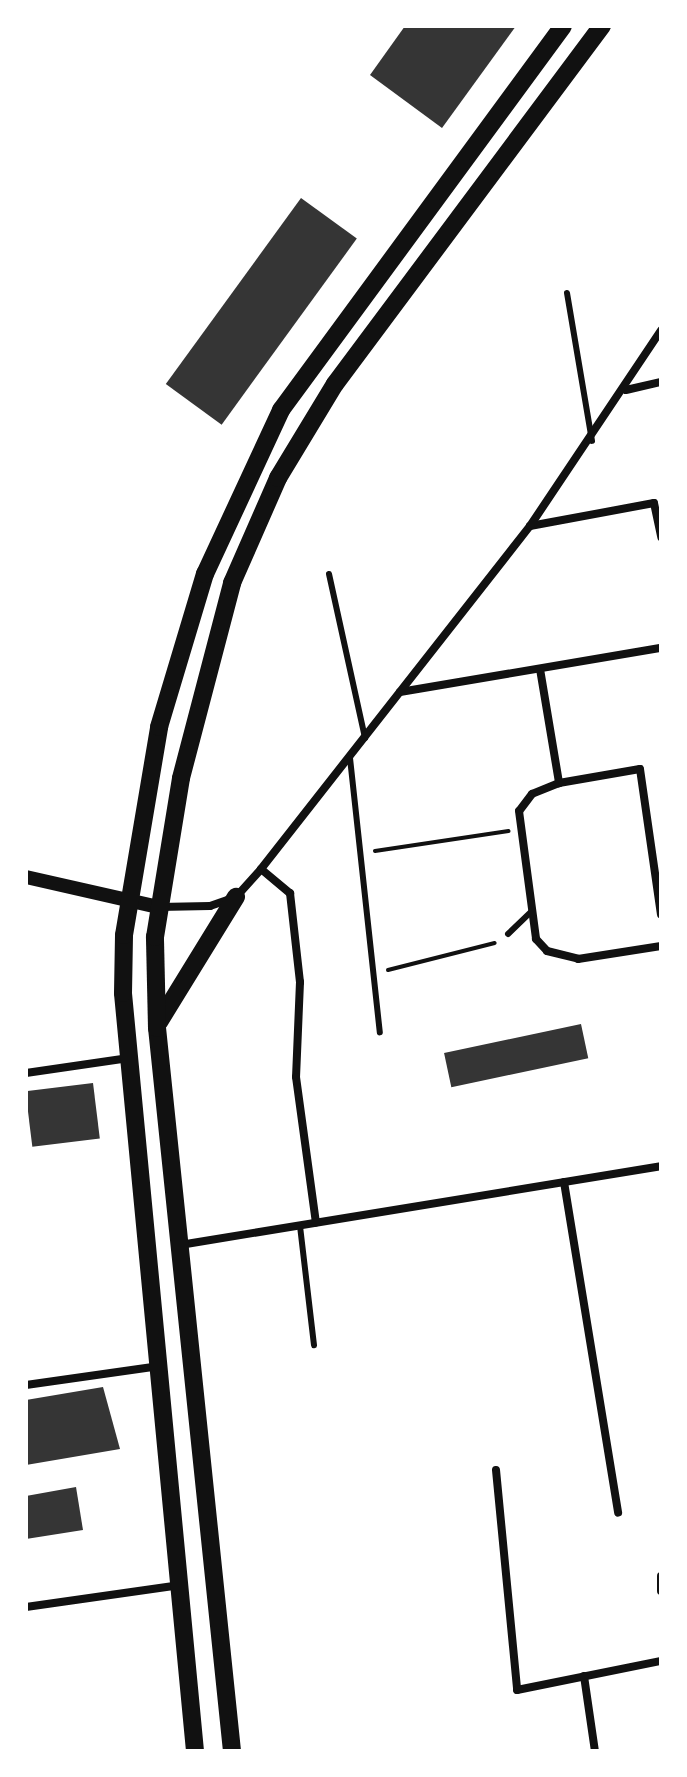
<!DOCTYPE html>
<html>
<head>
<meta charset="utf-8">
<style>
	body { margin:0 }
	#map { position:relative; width:687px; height:1777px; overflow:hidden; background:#fff; font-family:"Golos Text",sans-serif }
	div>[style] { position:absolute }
	.building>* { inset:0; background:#353535; transform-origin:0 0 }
	.path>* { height:4px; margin:-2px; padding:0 2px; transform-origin:2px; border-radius:2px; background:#111 }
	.service>* { height:6px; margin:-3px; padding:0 3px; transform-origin:3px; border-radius:3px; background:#111 }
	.minor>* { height:8px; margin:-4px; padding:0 4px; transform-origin:4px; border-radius:4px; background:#111 }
	.tertiary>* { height:14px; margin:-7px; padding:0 7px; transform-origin:7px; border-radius:7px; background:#111 }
	.primary>* { height:18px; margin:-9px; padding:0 9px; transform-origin:9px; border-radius:9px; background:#111 }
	span { translate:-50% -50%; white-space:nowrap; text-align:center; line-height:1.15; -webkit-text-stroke:6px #fff; paint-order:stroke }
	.frame { position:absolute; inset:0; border:28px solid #fff; pointer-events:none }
</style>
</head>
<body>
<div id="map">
	<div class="building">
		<i style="clip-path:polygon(405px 26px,516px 26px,442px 128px,370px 75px)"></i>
		<i style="left:301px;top:198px;width:69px;height:230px;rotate:36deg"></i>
		<i style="left:581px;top:1024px;width:35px;height:140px;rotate:78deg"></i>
		<i style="left:93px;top:1083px;width:56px;height:68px;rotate:83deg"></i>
		<i style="clip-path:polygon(103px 1387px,120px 1449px,26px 1465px,26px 1400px)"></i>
		<i style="clip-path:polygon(76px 1487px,83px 1530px,26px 1539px,26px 1496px)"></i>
	</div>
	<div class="path">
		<i style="left:375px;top:851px;width:135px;rotate:-8.5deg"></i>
		<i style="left:388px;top:970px;width:110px;rotate:-14.2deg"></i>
	</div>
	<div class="service">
		<i style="left:567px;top:293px;width:150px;rotate:80.4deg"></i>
		<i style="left:329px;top:574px;width:168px;rotate:77.6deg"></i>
		<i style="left:350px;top:758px;width:276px;rotate:83.8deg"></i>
		<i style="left:508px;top:934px;width:33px;rotate:-44deg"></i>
		<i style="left:300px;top:1226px;width:120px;rotate:83.3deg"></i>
	</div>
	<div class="minor">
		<i style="left:626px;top:390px;width:36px;rotate:-13deg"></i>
		<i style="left:530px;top:526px;width:126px;rotate:-10.5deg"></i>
		<i style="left:654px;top:503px;width:35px;rotate:78deg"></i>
		<i style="left:540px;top:669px;width:116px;rotate:80.5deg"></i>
		<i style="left:559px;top:783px;width:82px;rotate:-9.8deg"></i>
		<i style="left:640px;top:769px;width:147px;rotate:81.8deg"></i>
		<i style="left:400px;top:692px;width:265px;rotate:-9.6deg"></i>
		<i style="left:559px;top:783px;width:29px;rotate:158deg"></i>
		<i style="left:532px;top:794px;width:21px;rotate:127deg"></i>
		<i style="left:519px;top:811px;width:129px;rotate:82.4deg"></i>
		<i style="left:536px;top:939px;width:16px;rotate:47deg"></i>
		<i style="left:547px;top:951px;width:32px;rotate:14deg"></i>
		<i style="left:578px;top:959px;width:84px;rotate:-8.9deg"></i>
		<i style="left:261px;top:869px;width:38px;rotate:40deg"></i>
		<i style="left:290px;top:893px;width:90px;rotate:83.6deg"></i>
		<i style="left:300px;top:982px;width:95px;rotate:92.4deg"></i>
		<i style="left:296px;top:1077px;width:147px;rotate:82.2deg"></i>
		<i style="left:159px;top:907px;width:51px;rotate:-1.1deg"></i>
		<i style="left:210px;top:906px;width:28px;rotate:-19deg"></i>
		<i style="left:236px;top:897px;width:38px;rotate:-48deg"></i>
		<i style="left:261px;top:869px;width:436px;rotate:-51.9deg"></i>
		<i style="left:530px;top:526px;width:236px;rotate:-56.2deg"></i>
		<i style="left:26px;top:1073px;width:104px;rotate:-8.3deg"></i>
		<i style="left:564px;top:1182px;width:335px;rotate:80.7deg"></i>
		<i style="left:180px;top:1245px;width:487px;rotate:-9.3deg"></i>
		<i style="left:26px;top:1385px;width:135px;rotate:-8.1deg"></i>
		<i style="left:496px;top:1470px;width:221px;rotate:84.5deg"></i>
		<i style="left:517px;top:1690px;width:147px;rotate:-11.4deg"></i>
		<i style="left:661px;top:1576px;width:15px;rotate:90deg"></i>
		<i style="left:26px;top:1607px;width:156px;rotate:-8.1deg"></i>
		<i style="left:584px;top:1676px;width:76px;rotate:81.7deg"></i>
	</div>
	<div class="tertiary">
		<i style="left:26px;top:877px;width:135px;rotate:12.8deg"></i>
	</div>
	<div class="primary">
		<i style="left:159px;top:1022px;width:147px;rotate:-58.4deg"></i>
		<i style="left:195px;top:1751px;width:761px;rotate:-95.43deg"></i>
		<i style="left:123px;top:993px;width:58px;rotate:-89deg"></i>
		<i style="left:124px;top:935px;width:211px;rotate:-80.4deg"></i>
		<i style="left:159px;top:727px;width:160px;rotate:-73.3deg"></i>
		<i style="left:205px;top:574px;width:181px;rotate:-65.1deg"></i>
		<i style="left:281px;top:410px;width:476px;rotate:-53.7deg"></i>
		<i style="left:232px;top:1751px;width:727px;rotate:-95.92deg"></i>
		<i style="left:157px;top:1028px;width:91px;rotate:-91.3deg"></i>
		<i style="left:155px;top:937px;width:161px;rotate:-80.7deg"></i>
		<i style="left:181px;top:778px;width:202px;rotate:-75.3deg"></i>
		<i style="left:232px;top:583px;width:115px;rotate:-66.3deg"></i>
		<i style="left:278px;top:478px;width:110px;rotate:-58.8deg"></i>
		<i style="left:335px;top:384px;width:447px;rotate:-53.3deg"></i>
	</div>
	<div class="frame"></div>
</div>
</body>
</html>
